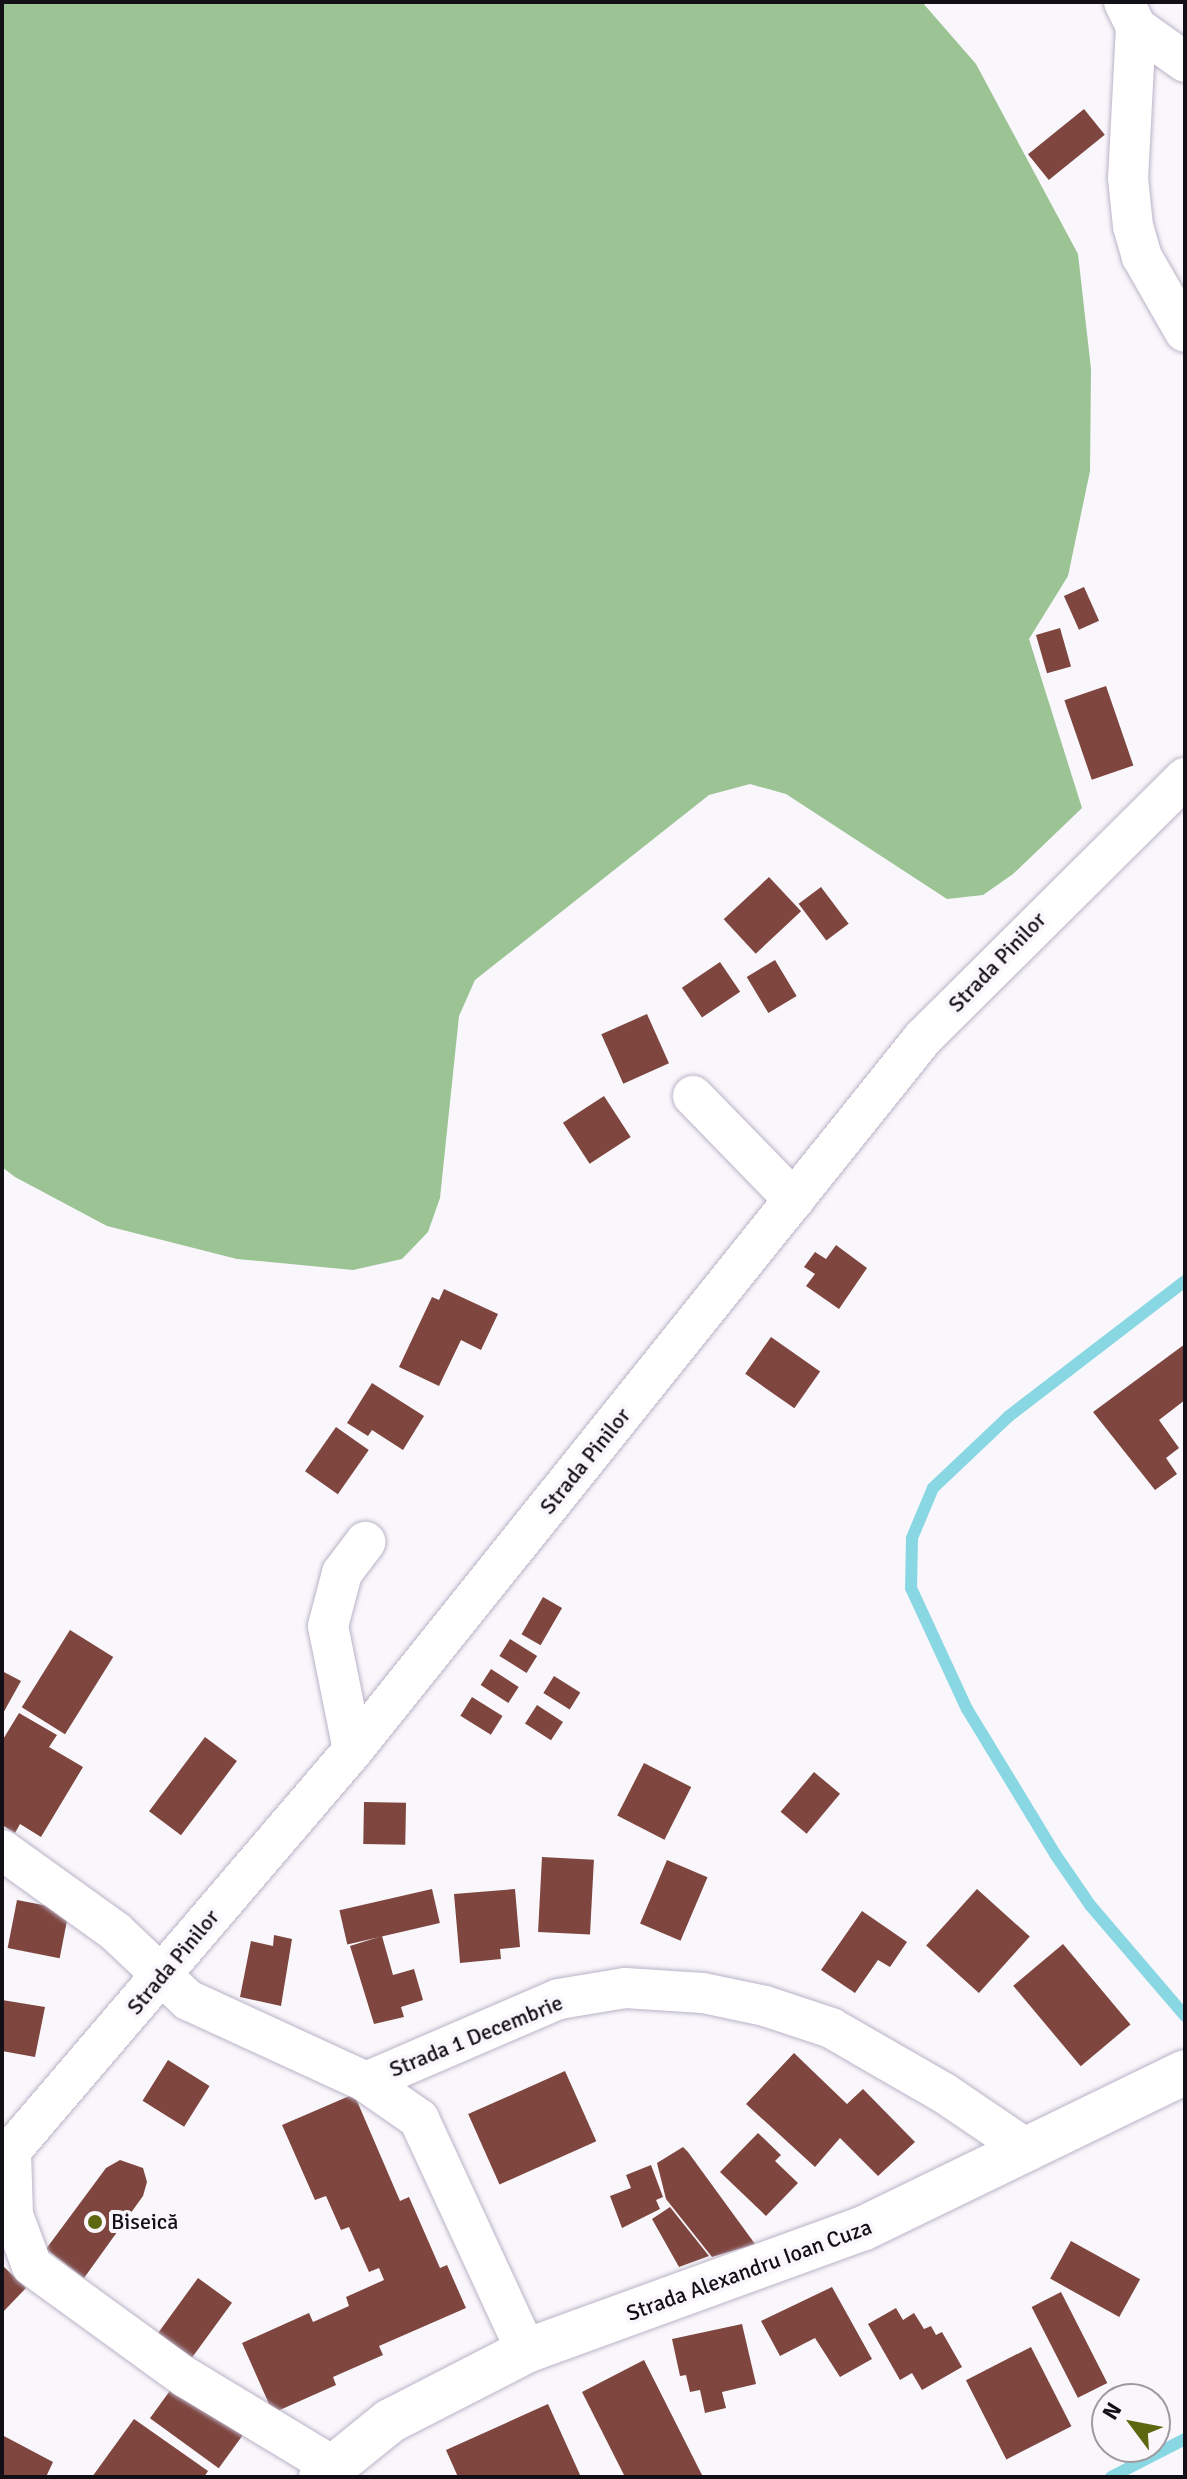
<!DOCTYPE html>
<html>
<head>
<meta charset="utf-8">
<style>
	body { margin:0 }
	#map { position:relative; width:1187px; height:2479px; overflow:hidden; background:#f9f7fc; font-family:Signika,sans-serif }
	div>[style] { position:absolute }
	.forest>* { inset:0; background:#9bc394 }
	.stream>* { height:12px; margin:-6px; padding:0 6px; transform-origin:6px; border-radius:6px; background:#88d7e3 }
	.building>* { inset:0; background:#7e463f; transform-origin:0 0 }
	.roads { filter:drop-shadow(0 0 2px #bab2c7) drop-shadow(0 0 2px #bab2c7) }
	.minor>* { height:40px; margin:-20px; padding:0 20px; transform-origin:20px; border-radius:20px; background:#fff }
	.major>* { height:44px; margin:-22px; padding:0 22px; transform-origin:22px; border-radius:22px; background:#fff }
	.dots>* { width:22px; height:22px; translate:-50% -50%; box-sizing:border-box; border:4px solid #f9f7fc; border-radius:50% }
	span { translate:-50% -50%; white-space:nowrap; text-align:center; line-height:1.15; -webkit-text-stroke:8px #f9f7fc; paint-order:stroke }
	.street-label { font-size:22px; color:#120f17 }
	.poi-label { font-size:22px; color:#120f17 }
	.left { translate:0 -50%; text-align:left }
	.frame { position:absolute; inset:0; border:4px solid #120f17; pointer-events:none }
	.north { position:absolute; left:1091px; top:2383px; width:80px; height:80px; box-sizing:border-box; background:#f9f7fc; border:2px solid #9d9aa0; border-radius:50%; rotate:302deg; font-size:22px; font-weight:700; line-height:32px; text-align:center; color:#120f17 }
	.north::after { content:''; display:block; margin:auto; width:28px; height:36px; background:#5b680f; clip-path:polygon(50% 0,100% 100%,50% 72%,0 100%) }
</style>
</head>
<body>
<div id="map">
	<div class="forest">
		<i style="clip-path:polygon(2px 2px,922px 2px,976px 64px,1078px 254px,1091px 369px,1090px 471px,1068px 576px,1029px 639px,1082px 808px,1013px 874px,983px 895px,947px 899px,786px 794px,750px 784px,709px 795px,475px 980px,459px 1016px,440px 1198px,428px 1232px,402px 1259px,353px 1270px,237px 1259px,107px 1226px,15px 1177px,2px 1167px)"></i>
	</div>
	<div class="stream">
		<i style="left:1185px;top:1281px;width:223px;rotate:142.5deg"></i>
		<i style="left:1008px;top:1417px;width:103px;rotate:136.6deg"></i>
		<i style="left:933px;top:1488px;width:54px;rotate:112.8deg"></i>
		<i style="left:912px;top:1538px;width:50px;rotate:91.1deg"></i>
		<i style="left:911px;top:1588px;width:133px;rotate:65.2deg"></i>
		<i style="left:967px;top:1709px;width:170px;rotate:58.7deg"></i>
		<i style="left:1055px;top:1854px;width:62px;rotate:55.5deg"></i>
		<i style="left:1090px;top:1905px;width:146px;rotate:49.4deg"></i>
		<i style="left:1111px;top:2477px;width:83px;rotate:-27.2deg"></i>
	</div>
	<div class="building">
		<i style="left:1084px;top:109px;width:33px;height:72px;rotate:51deg"></i>
		<i style="left:1084px;top:587px;width:37px;height:22px;rotate:66deg"></i>
		<i style="left:1060px;top:628px;width:40px;height:25px;rotate:74deg"></i>
		<i style="left:1106px;top:686px;width:84px;height:44px;rotate:71deg"></i>
		<i style="left:769px;top:877px;width:47px;height:62px;rotate:47deg"></i>
		<i style="left:821px;top:887px;width:46px;height:28px;rotate:53deg"></i>
		<i style="left:775px;top:960px;width:42px;height:33px;rotate:59deg"></i>
		<i style="left:720px;top:962px;width:36px;height:46px;rotate:56deg"></i>
		<i style="left:647px;top:1014px;width:54px;height:50px;rotate:66deg"></i>
		<i style="left:604px;top:1096px;width:49px;height:49px;rotate:57deg"></i>
		<i style="clip-path:polygon(836px 1245px,867px 1268px,839px 1309px,806px 1286px,815px 1274px,804px 1267px,815px 1252px,826px 1259px)"></i>
		<i style="clip-path:polygon(444px 1289px,498px 1314px,481px 1350px,461px 1340px,439px 1386px,399px 1367px,432px 1297px,439px 1300px)"></i>
		<i style="left:771px;top:1337px;width:60px;height:45px;rotate:35deg"></i>
		<i style="clip-path:polygon(1185px 1344px,1185px 1400px,1159px 1420px,1179px 1448px,1166px 1458px,1177px 1474px,1155px 1490px,1093px 1412px)"></i>
		<i style="clip-path:polygon(372px 1383px,424px 1416px,403px 1450px,372px 1430px,368px 1436px,347px 1423px)"></i>
		<i style="left:336px;top:1427px;width:40px;height:54px;rotate:35deg"></i>
		<i style="left:543px;top:1597px;width:22px;height:43px;rotate:30deg"></i>
		<i style="left:70px;top:1630px;width:51px;height:91px;rotate:32deg"></i>
		<i style="left:510px;top:1639px;width:32px;height:20px;rotate:32deg"></i>
		<i style="left:491px;top:1669px;width:33px;height:19px;rotate:33deg"></i>
		<i style="clip-path:polygon(2px 1671px,21px 1681px,2px 1715px)"></i>
		<i style="left:554px;top:1676px;width:31px;height:20px;rotate:32deg"></i>
		<i style="left:472px;top:1697px;width:36px;height:22px;rotate:32deg"></i>
		<i style="left:537px;top:1705px;width:31px;height:22px;rotate:33deg"></i>
		<i style="clip-path:polygon(19px 1713px,57px 1735px,49px 1747px,83px 1767px,41px 1837px,20px 1824px,15px 1833px,2px 1825px,2px 1741px)"></i>
		<i style="left:205px;top:1737px;width:40px;height:93px;rotate:37deg"></i>
		<i style="left:644px;top:1763px;width:53px;height:59px;rotate:27deg"></i>
		<i style="left:814px;top:1772px;width:34px;height:52px;rotate:40deg"></i>
		<i style="left:364px;top:1802px;width:42px;height:42px;rotate:1deg"></i>
		<i style="left:542px;top:1857px;width:52px;height:75px;rotate:3deg"></i>
		<i style="left:667px;top:1860px;width:44px;height:69px;rotate:23deg"></i>
		<i style="left:432px;top:1889px;width:35px;height:95px;rotate:77deg"></i>
		<i style="clip-path:polygon(515px 1889px,520px 1947px,500px 1949px,501px 1959px,460px 1963px,454px 1894px)"></i>
		<i style="left:977px;top:1889px;width:71px;height:76px;rotate:42deg"></i>
		<i style="left:17px;top:1900px;width:53px;height:49px;rotate:11deg"></i>
		<i style="clip-path:polygon(862px 1911px,907px 1942px,890px 1967px,878px 1960px,855px 1993px,821px 1970px)"></i>
		<i style="clip-path:polygon(274px 1935px,292px 1939px,281px 2006px,240px 1997px,251px 1941px,273px 1946px)"></i>
		<i style="clip-path:polygon(382px 1936px,393px 1975px,414px 1969px,423px 2000px,401px 2007px,404px 2017px,374px 2024px,350px 1946px)"></i>
		<i style="left:1063px;top:1944px;width:105px;height:65px;rotate:50deg"></i>
		<i style="clip-path:polygon(2px 2000px,45px 2007px,35px 2057px,2px 2051px)"></i>
		<i style="clip-path:polygon(794px 2053px,847px 2104px,863px 2089px,915px 2142px,878px 2176px,840px 2138px,815px 2167px,746px 2104px)"></i>
		<i style="left:168px;top:2060px;width:49px;height:48px;rotate:32deg"></i>
		<i style="left:565px;top:2071px;width:77px;height:106px;rotate:66deg"></i>
		<i style="clip-path:polygon(354px 2094px,400px 2201px,409px 2197px,440px 2268px,447px 2265px,466px 2308px,379px 2346px,383px 2355px,333px 2377px,336px 2385px,273px 2413px,242px 2343px,309px 2313px,313px 2322px,349px 2306px,346px 2297px,384px 2280px,379px 2268px,369px 2272px,349px 2227px,341px 2230px,326px 2196px,315px 2200px,282px 2125px)"></i>
		<i style="clip-path:polygon(758px 2133px,781px 2155px,775px 2161px,798px 2183px,766px 2216px,720px 2172px)"></i>
		<i style="clip-path:polygon(683px 2147px,688px 2152px,755px 2244px,712px 2257px,666px 2199px,657px 2163px)"></i>
		<i style="clip-path:polygon(120px 2160px,143px 2168px,147px 2182px,143px 2196px,84px 2278px,46px 2249px,106px 2168px)"></i>
		<i style="clip-path:polygon(651px 2165px,663px 2197px,656px 2200px,660px 2209px,622px 2228px,610px 2196px,631px 2188px,626px 2175px)"></i>
		<i style="clip-path:polygon(670px 2207px,709px 2256px,679px 2267px,652px 2219px)"></i>
		<i style="left:1071px;top:2241px;width:79px;height:43px;rotate:29deg"></i>
		<i style="clip-path:polygon(2px 2265px,26px 2288px,2px 2313px)"></i>
		<i style="left:198px;top:2278px;width:42px;height:75px;rotate:36deg"></i>
		<i style="clip-path:polygon(832px 2287px,872px 2359px,840px 2377px,815px 2338px,780px 2356px,761px 2321px)"></i>
		<i style="left:1061px;top:2292px;width:102px;height:33px;rotate:63deg"></i>
		<i style="clip-path:polygon(896px 2308px,903px 2320px,914px 2313px,924px 2329px,931px 2326px,936px 2335px,942px 2332px,962px 2367px,922px 2390px,912px 2373px,900px 2380px,868px 2324px)"></i>
		<i style="clip-path:polygon(742px 2324px,756px 2384px,722px 2392px,726px 2408px,705px 2413px,700px 2390px,690px 2392px,686px 2375px,680px 2376px,672px 2339px)"></i>
		<i style="left:1031px;top:2347px;width:89px;height:73px;rotate:63deg"></i>
		<i style="clip-path:polygon(644px 2360px,703px 2477px,625px 2477px,582px 2392px)"></i>
		<i style="left:177px;top:2381px;width:85px;height:46px;rotate:36deg"></i>
		<i style="clip-path:polygon(548px 2404px,581px 2477px,458px 2477px,446px 2450px)"></i>
		<i style="clip-path:polygon(134px 2419px,208px 2471px,204px 2477px,92px 2477px)"></i>
		<i style="clip-path:polygon(2px 2435px,53px 2462px,46px 2477px,2px 2475px)"></i>
	</div>
	<div class="roads">
		<div class="minor">
			<i style="left:1124px;top:2px;width:28px;rotate:64deg"></i>
			<i style="left:1136px;top:27px;width:151px;rotate:93deg"></i>
			<i style="left:1128px;top:178px;width:48px;rotate:84.1deg"></i>
			<i style="left:1133px;top:226px;width:32px;rotate:74deg"></i>
			<i style="left:1142px;top:257px;width:86px;rotate:60.2deg"></i>
			<i style="left:1136px;top:27px;width:60px;rotate:35.5deg"></i>
			<i style="left:693px;top:1096px;width:145px;rotate:45.8deg"></i>
			<i style="left:353px;top:1750px;width:126px;rotate:-101.4deg"></i>
			<i style="left:328px;top:1626px;width:55px;rotate:-75.2deg"></i>
			<i style="left:342px;top:1573px;width:39px;rotate:-53deg"></i>
			<i style="left:2px;top:1850px;width:140px;rotate:35.7deg"></i>
			<i style="left:116px;top:1932px;width:99px;rotate:43.4deg"></i>
			<i style="left:188px;top:2000px;width:196px;rotate:24.7deg"></i>
			<i style="left:366px;top:2082px;width:65px;rotate:34.9deg"></i>
			<i style="left:419px;top:2119px;width:255px;rotate:65.2deg"></i>
			<i style="left:366px;top:2082px;width:210px;rotate:-23.3deg"></i>
			<i style="left:559px;top:1999px;width:67px;rotate:-9.5deg"></i>
			<i style="left:625px;top:1988px;width:78px;rotate:3.7deg"></i>
			<i style="left:703px;top:1993px;width:63px;rotate:11.8deg"></i>
			<i style="left:765px;top:2006px;width:70px;rotate:18.4deg"></i>
			<i style="left:831px;top:2028px;width:130px;rotate:29.9deg"></i>
			<i style="left:944px;top:2093px;width:102px;rotate:34.2deg"></i>
			<i style="left:11px;top:2152px;width:63px;rotate:88.2deg"></i>
			<i style="left:13px;top:2215px;width:54px;rotate:69.6deg"></i>
			<i style="left:32px;top:2266px;width:189px;rotate:36deg"></i>
			<i style="left:185px;top:2377px;width:170px;rotate:31.1deg"></i>
			<i style="left:2px;top:2161px;width:540px;rotate:-49.5deg"></i>
			<i style="left:353px;top:1750px;width:912px;rotate:-51.32deg"></i>
			<i style="left:923px;top:1038px;width:369px;rotate:-44.8deg"></i>
		</div>
		<div class="major">
			<i style="left:321px;top:2477px;width:89px;rotate:-39.1deg"></i>
			<i style="left:390px;top:2421px;width:153px;rotate:-27.2deg"></i>
			<i style="left:526px;top:2351px;width:357px;rotate:-20deg"></i>
			<i style="left:862px;top:2229px;width:359px;rotate:-25.9deg"></i>
		</div>
	</div>
	<div class="dots">
		<i style="left:95px;top:2222px;background:#5b680f"></i>
	</div>
	<div class="street-label">
		<span style="left:997px;top:962px;rotate:-46deg">Strada Pinilor</span>
		<span style="left:585px;top:1461px;rotate:-51deg">Strada Pinilor</span>
		<span style="left:173px;top:1962px;rotate:-50deg">Strada Pinilor</span>
		<span style="left:476px;top:2036px;rotate:-22deg">Strada 1 Decembrie</span>
		<span style="left:749px;top:2270px;rotate:-20deg">Strada Alexandru Ioan Cuza</span>
	</div>
	<div class="poi-label">
		<span class="left" style="left:111px;top:2222px">Biseică</span>
	</div>
	<div class="frame"></div>
	<div class="north">N</div>
</div>
</body>
</html>
